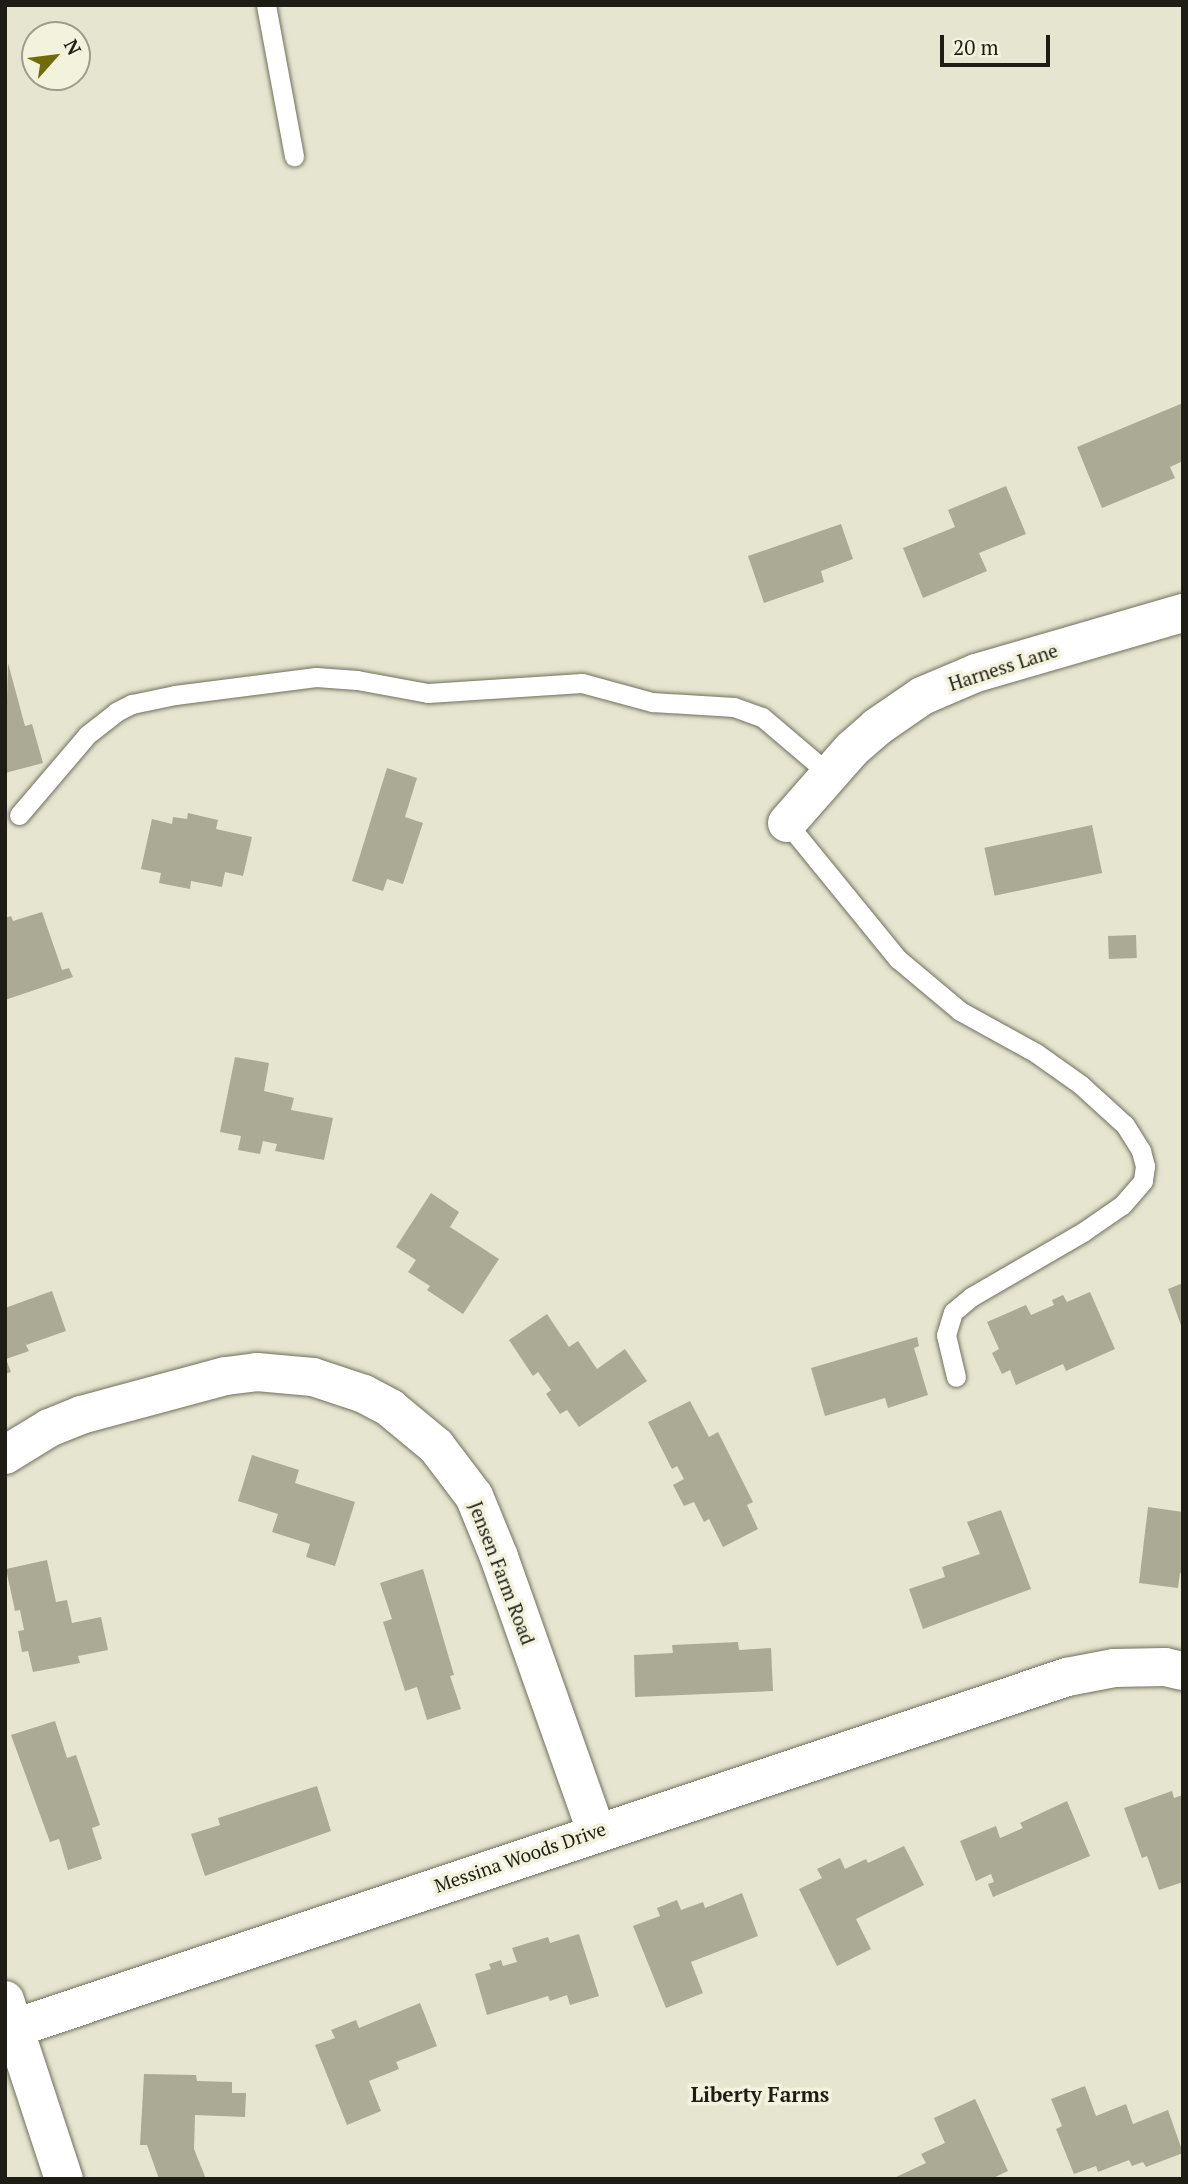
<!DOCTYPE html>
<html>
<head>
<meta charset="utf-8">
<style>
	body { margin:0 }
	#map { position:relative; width:1188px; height:2184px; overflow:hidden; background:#e5e5d0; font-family:"PT Serif",serif }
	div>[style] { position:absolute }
	.building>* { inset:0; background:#aaaa95; transform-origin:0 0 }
	.roads { filter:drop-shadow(0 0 2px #70705d) drop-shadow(0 0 2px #70705d) }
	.lane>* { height:19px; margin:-9.5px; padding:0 9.5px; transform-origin:9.5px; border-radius:9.5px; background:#fff }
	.street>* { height:38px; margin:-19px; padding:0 19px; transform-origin:19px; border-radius:19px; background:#fff }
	span { translate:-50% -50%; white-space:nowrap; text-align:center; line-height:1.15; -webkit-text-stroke:7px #f3f3dd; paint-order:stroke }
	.street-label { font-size:19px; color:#1d1d15 }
	.neighbourhood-label { font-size:21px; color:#1d1d15; font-weight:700 }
	.frame { position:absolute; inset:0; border:7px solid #1d1d15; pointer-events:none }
	.north { position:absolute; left:21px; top:21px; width:70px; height:70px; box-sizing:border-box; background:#f3f3dd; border:2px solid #9d9d8d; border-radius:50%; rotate:62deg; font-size:19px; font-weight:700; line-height:28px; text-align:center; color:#1d1d15 }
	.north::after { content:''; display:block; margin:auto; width:24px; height:32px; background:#706c0a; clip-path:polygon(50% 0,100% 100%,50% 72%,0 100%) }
	.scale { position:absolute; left:940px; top:35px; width:110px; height:32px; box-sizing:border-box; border:4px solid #1d1d15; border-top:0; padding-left:9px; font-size:21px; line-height:24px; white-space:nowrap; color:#1d1d15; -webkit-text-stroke:5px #f3f3dd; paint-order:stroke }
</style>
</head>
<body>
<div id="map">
	<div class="building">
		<i style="clip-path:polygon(1183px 403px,1183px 461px,1170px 467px,1175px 478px,1102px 508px,1077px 447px)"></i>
		<i style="clip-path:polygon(1006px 486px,1026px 534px,979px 553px,987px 571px,923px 598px,903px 548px,955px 527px,948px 510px)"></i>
		<i style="clip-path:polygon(841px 524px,853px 559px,821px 571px,824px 582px,764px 603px,748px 556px)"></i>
		<i style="clip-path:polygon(8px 663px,25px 726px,32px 724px,43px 763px,5px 773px)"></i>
		<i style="clip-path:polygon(387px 768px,417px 778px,405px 817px,423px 823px,403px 884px,387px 879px,383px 891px,352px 881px)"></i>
		<i style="clip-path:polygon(188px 813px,218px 820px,216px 829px,252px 837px,243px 876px,225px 872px,222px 887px,191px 881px,190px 889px,159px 883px,161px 873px,141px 869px,152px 819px,172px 824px,173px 817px,187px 819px)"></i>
		<i style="left:1092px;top:825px;width:49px;height:110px;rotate:78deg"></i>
		<i style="clip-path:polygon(42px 912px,62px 970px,69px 968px,73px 977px,5px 1000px,5px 918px,11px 916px,13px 921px)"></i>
		<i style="left:1136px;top:935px;width:23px;height:28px;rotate:88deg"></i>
		<i style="clip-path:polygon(235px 1057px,269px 1063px,264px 1091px,294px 1098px,291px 1110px,333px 1118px,324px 1160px,275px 1151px,277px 1144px,263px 1141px,260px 1154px,238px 1150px,241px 1136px,220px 1132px)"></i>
		<i style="clip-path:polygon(431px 1193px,459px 1212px,450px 1227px,499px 1259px,463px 1314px,427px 1290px,430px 1286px,408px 1272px,416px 1260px,396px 1247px)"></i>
		<i style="clip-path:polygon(1183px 1283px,1183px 1328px,1182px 1328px,1168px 1289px)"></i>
		<i style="clip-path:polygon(52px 1291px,66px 1331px,26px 1345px,29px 1351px,6px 1359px,11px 1372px,5px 1374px,5px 1308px)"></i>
		<i style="clip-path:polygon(1090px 1292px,1115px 1349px,1066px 1371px,1063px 1364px,1016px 1385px,1010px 1370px,1002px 1374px,992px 1353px,999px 1349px,987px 1322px,1026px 1305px,1031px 1315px,1054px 1305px,1052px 1300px,1063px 1295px,1067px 1302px)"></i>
		<i style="clip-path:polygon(547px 1314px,569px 1347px,578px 1341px,597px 1369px,625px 1349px,647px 1381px,579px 1427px,567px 1410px,560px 1414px,546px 1394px,551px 1390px,538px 1372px,533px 1376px,509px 1340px)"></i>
		<i style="clip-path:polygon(917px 1337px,919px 1346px,914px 1348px,928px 1395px,888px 1408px,885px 1398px,825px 1416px,811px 1368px)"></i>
		<i style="clip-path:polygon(690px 1401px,709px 1437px,718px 1432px,753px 1502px,747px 1505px,758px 1529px,723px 1547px,709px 1519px,704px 1522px,694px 1502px,684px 1506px,673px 1485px,684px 1479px,677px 1466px,672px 1469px,648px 1422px)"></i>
		<i style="clip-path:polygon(252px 1455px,299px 1470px,295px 1483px,355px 1502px,335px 1566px,306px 1557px,310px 1544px,272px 1532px,278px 1514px,238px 1501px)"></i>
		<i style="clip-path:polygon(1148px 1507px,1183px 1512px,1183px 1573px,1180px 1573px,1178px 1588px,1139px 1583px)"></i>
		<i style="clip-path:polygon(1001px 1510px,1031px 1589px,923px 1629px,909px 1589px,945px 1577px,942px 1567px,980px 1554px,967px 1522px)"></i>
		<i style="clip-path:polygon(47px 1560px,56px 1602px,67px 1600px,72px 1623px,101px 1617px,108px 1650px,78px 1656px,80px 1663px,33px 1672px,28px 1651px,22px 1652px,18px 1631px,24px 1630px,20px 1610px,15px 1611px,6px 1569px)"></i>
		<i style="clip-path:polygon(423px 1569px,454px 1675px,450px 1676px,461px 1709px,427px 1720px,417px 1687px,405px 1691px,383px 1622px,392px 1619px,380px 1583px)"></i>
		<i style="clip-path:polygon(738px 1642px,739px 1650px,771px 1648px,773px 1691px,635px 1697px,634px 1655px,673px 1653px,672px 1645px)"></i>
		<i style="clip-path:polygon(55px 1721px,67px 1758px,76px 1755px,100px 1825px,92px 1828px,102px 1859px,68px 1870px,59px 1839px,50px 1842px,11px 1735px)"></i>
		<i style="clip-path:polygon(317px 1786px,331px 1831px,205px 1876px,191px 1834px,220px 1825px,218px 1818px)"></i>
		<i style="clip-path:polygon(1172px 1791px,1174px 1798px,1183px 1795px,1183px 1882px,1159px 1890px,1147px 1856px,1142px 1858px,1124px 1808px)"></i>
		<i style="clip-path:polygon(1067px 1801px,1090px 1856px,993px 1897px,988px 1884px,994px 1882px,991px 1874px,976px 1881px,960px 1841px,996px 1826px,1000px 1838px,1023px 1828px,1020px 1823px)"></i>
		<i style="clip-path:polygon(904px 1846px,924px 1885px,856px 1919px,871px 1949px,837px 1966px,799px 1889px,822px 1878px,817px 1869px,840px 1858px,845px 1869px,866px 1859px,868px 1863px)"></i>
		<i style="clip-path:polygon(742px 1893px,758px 1936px,691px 1962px,703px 1993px,666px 2008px,633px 1926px,660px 1916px,657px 1908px,677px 1900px,681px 1910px,703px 1902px,705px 1908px)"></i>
		<i style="clip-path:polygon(579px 1934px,599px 1996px,570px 2005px,567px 1995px,550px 2001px,548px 1996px,487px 2015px,475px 1974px,491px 1969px,489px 1964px,501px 1960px,503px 1966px,517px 1962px,512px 1948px,548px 1937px,550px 1943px)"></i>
		<i style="clip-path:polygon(420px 2003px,437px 2046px,396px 2062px,399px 2069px,369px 2081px,381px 2111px,347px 2125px,315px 2045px,335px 2038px,331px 2030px,356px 2020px,359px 2028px)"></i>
		<i style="clip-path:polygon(144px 2074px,196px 2075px,197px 2081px,232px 2082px,232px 2093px,246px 2093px,245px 2117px,195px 2115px,194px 2149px,206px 2179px,159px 2179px,147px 2145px,140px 2145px)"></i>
		<i style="clip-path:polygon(1085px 2086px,1096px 2116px,1126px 2104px,1133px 2124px,1168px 2110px,1183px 2153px,1146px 2167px,1143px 2162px,1132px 2166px,1129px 2160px,1098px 2172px,1096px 2166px,1074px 2174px,1056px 2129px,1062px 2126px,1051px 2099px)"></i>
		<i style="clip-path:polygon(975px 2099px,1008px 2171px,991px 2179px,892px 2179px,926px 2163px,921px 2154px,945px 2143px,934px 2118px)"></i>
	</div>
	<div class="roads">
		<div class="lane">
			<i style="left:266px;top:5px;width:154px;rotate:79.5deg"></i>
			<i style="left:19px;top:815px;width:105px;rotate:-49.6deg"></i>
			<i style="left:87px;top:735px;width:37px;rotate:-38deg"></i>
			<i style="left:116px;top:712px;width:18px;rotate:-27deg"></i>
			<i style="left:132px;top:704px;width:44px;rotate:-11.8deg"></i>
			<i style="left:175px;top:695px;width:142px;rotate:-7.3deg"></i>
			<i style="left:316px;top:677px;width:41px;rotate:4.2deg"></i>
			<i style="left:357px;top:680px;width:72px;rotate:10.4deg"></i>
			<i style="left:428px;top:693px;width:154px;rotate:-3.7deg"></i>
			<i style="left:582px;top:683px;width:73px;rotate:15.2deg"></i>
			<i style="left:652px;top:702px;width:82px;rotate:3.5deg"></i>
			<i style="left:734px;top:707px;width:30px;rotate:20deg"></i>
			<i style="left:762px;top:717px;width:87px;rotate:40.3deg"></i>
			<i style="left:787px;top:823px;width:176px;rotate:50.8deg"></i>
			<i style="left:898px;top:959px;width:81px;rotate:40deg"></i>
			<i style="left:960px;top:1011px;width:87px;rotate:28.9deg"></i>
			<i style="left:1036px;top:1053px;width:55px;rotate:35.4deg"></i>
			<i style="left:1081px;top:1085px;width:59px;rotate:42.3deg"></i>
			<i style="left:1125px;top:1125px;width:31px;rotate:58deg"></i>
			<i style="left:1141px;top:1151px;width:16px;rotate:75deg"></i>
			<i style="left:1145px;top:1166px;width:15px;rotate:98deg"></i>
			<i style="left:1143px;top:1181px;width:32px;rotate:131deg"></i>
			<i style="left:1122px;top:1205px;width:47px;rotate:145.3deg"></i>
			<i style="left:1083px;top:1232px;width:129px;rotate:149.9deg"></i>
			<i style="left:971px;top:1297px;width:23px;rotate:140deg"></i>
			<i style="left:953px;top:1312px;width:24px;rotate:107deg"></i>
			<i style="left:946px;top:1335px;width:43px;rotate:76.6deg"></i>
		</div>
		<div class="street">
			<i style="left:787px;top:823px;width:98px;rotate:-48.7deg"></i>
			<i style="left:852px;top:749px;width:33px;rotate:-41deg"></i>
			<i style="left:877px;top:727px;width:55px;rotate:-34.6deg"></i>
			<i style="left:922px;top:696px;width:59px;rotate:-23.1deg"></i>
			<i style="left:976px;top:673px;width:216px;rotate:-16.2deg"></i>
			<i style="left:5px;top:1455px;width:52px;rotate:-31.5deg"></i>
			<i style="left:49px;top:1428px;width:35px;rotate:-22deg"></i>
			<i style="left:81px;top:1415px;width:150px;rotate:-15.1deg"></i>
			<i style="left:226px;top:1376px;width:31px;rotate:-7deg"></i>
			<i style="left:257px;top:1372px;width:56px;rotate:5.1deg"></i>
			<i style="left:313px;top:1377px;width:54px;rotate:18.4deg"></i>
			<i style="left:364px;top:1394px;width:30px;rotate:28deg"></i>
			<i style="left:390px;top:1408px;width:60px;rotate:39.6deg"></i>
			<i style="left:436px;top:1446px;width:63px;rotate:52.8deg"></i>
			<i style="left:474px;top:1496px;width:66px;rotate:67.7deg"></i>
			<i style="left:499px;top:1557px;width:291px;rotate:70.5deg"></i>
			<i style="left:5px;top:2000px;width:188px;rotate:71.8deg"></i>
			<i style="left:15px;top:2028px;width:1109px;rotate:-18.45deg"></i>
			<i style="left:1067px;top:1677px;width:48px;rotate:-10.8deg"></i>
			<i style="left:1114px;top:1668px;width:51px;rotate:-1.1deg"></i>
			<i style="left:1165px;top:1667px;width:18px;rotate:13deg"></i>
		</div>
	</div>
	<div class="street-label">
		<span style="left:1003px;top:667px;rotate:-18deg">Harness Lane</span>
		<span style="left:502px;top:1573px;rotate:69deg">Jensen Farm Road</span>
		<span style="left:520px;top:1857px;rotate:-19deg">Messina Woods Drive</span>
	</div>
	<div class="neighbourhood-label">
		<span style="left:760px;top:2094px">Liberty Farms</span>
	</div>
	<div class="frame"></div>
	<div class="north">N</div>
	<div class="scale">20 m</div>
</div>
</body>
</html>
